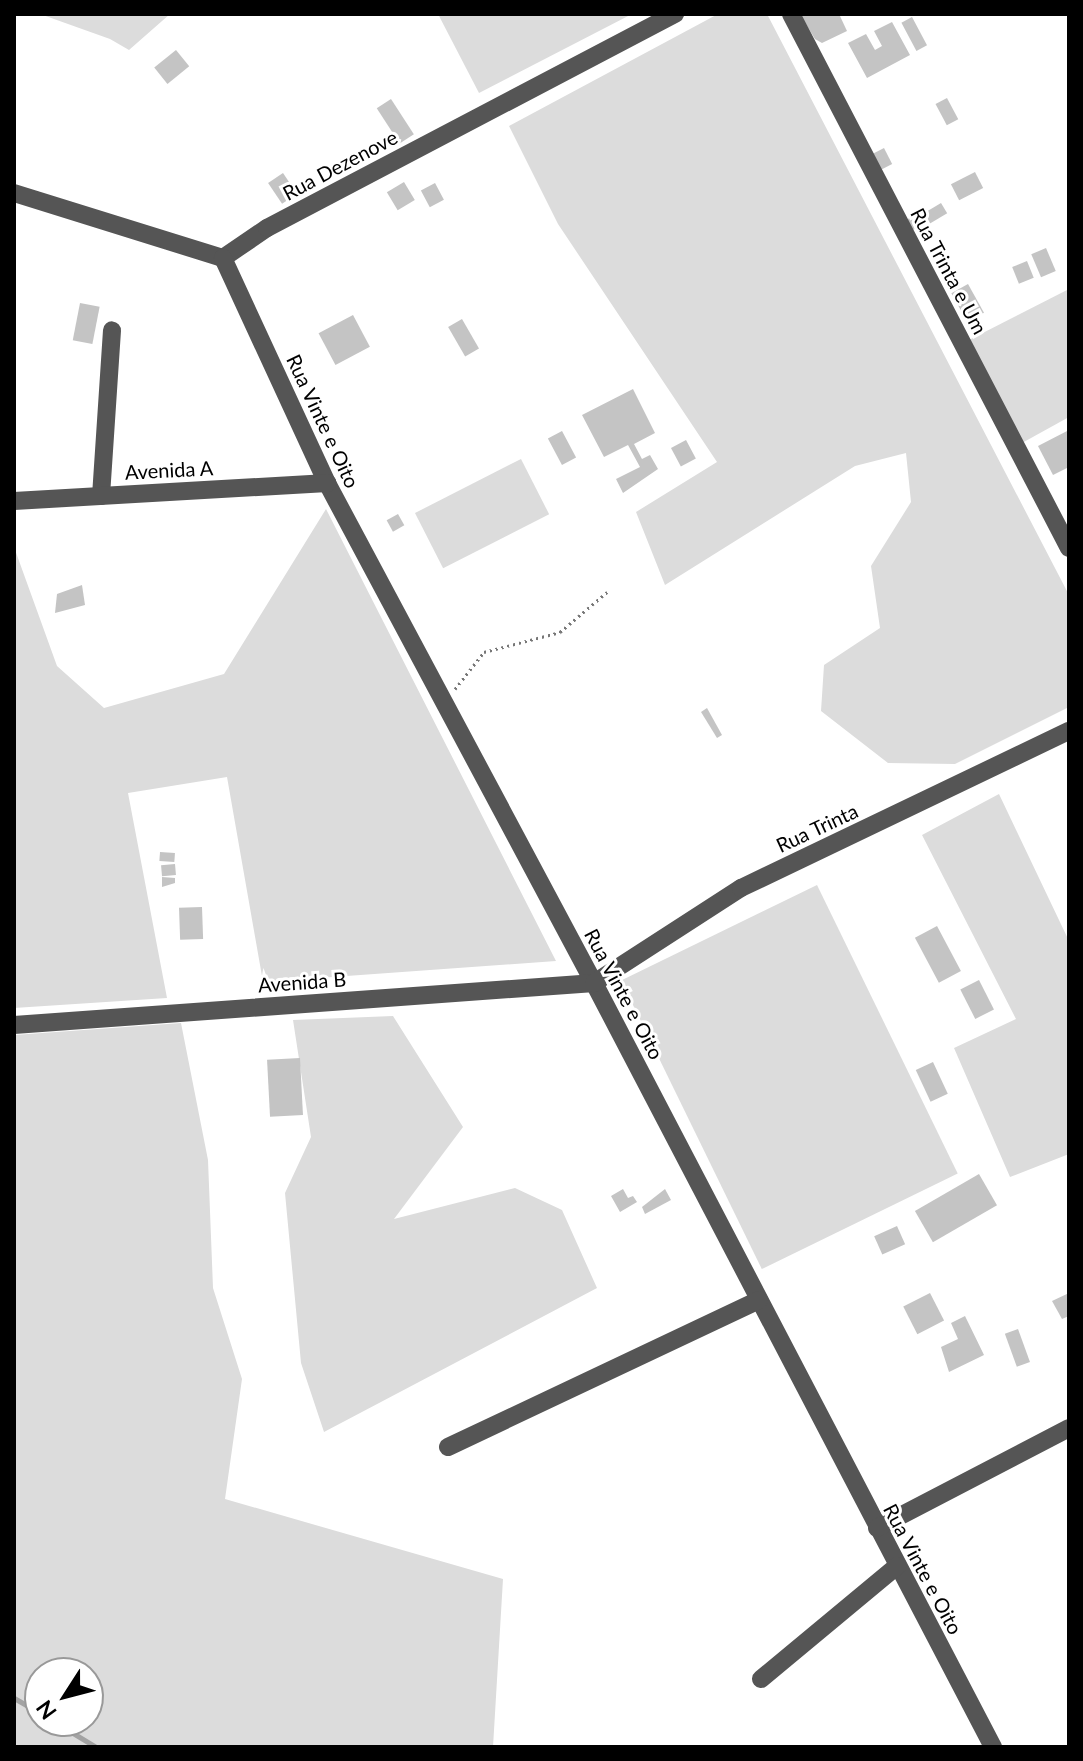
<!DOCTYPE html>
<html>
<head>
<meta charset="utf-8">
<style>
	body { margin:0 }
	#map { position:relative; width:1083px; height:1761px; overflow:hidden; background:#fff; font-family:Lato,sans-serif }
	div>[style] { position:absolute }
	.green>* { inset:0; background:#dcdcdc; transform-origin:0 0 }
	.stream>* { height:5px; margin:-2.5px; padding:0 2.5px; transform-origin:2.5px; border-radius:2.5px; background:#a3a3a3 }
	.building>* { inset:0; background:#c4c4c4; transform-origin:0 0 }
	.path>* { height:3px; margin-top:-1.5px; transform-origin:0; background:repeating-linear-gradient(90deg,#777 0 2px,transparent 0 6px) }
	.minor>* { height:18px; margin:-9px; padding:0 9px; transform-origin:9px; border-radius:9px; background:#555 }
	span { translate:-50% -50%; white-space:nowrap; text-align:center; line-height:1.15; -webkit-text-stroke:6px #fff; paint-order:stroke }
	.street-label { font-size:20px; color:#000 }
	.frame { position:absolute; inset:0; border:16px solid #000; pointer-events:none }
	.north { position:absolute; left:24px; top:1657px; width:80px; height:80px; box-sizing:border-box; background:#fff; border:2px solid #999; border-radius:50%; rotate:234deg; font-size:22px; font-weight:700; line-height:32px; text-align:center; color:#000 }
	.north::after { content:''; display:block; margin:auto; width:28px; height:36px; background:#000; clip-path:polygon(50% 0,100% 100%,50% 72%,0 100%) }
</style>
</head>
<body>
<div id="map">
	<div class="green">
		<i style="clip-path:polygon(40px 14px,170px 14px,129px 50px,110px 39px)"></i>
		<i style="clip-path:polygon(438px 14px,632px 14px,479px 93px)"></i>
		<i style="clip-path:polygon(718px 14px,767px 14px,1069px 595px,1069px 707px,955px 764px,888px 763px,821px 711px,824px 665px,880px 628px,871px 566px,911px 502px,906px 453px,855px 466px,665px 585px,636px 512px,717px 462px,558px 224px,509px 126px)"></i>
		<i style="clip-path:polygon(1069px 289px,1069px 417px,1022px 443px,967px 341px)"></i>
		<i style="left:521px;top:459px;width:62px;height:119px;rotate:63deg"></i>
		<i style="clip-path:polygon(326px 509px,556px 961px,263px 982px,227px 777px,128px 793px,167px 998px,14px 1008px,14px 547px,57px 666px,104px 708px,224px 674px)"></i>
		<i style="clip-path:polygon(999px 794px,1069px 941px,1069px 1154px,1010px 1177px,954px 1048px,1016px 1019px,922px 835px)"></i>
		<i style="left:817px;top:885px;width:321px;height:218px;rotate:64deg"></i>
		<i style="clip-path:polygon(393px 1016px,463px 1127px,394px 1219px,515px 1188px,562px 1210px,597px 1288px,324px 1432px,301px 1363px,285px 1193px,311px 1137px,293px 1020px)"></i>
		<i style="clip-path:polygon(evenodd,181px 1023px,208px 1160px,213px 1288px,242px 1379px,225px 1499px,503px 1579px,493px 1747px,14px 1747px,14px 1035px,181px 1023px,40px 1673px,88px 1673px,88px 1721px,40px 1721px,40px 1673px)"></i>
	</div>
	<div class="stream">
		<i style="left:14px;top:1698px;width:30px;rotate:30deg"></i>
		<i style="left:53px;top:1721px;width:50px;rotate:31.2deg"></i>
	</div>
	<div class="building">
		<i style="clip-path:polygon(800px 14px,839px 14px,847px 31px,822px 43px,815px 39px)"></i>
		<i style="left:912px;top:17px;width:32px;height:12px;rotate:62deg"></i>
		<i style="clip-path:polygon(892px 22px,910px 55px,867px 78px,848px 43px,866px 34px,875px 50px,882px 46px,874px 31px)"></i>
		<i style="left:176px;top:50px;width:21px;height:28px;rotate:51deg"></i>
		<i style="left:947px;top:98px;width:24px;height:13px;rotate:62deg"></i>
		<i style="left:391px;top:99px;width:42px;height:17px;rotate:57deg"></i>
		<i style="left:884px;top:148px;width:18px;height:12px;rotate:63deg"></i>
		<i style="left:975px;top:172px;width:18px;height:27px;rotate:63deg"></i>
		<i style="left:283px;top:173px;width:25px;height:18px;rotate:56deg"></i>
		<i style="left:404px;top:182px;width:21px;height:20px;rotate:59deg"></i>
		<i style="left:435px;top:183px;width:19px;height:16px;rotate:62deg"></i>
		<i style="left:941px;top:203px;width:12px;height:22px;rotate:59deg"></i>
		<i style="left:919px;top:214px;width:12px;height:13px;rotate:66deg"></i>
		<i style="left:1046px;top:248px;width:25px;height:16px;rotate:67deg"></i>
		<i style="left:1027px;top:261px;width:18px;height:16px;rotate:68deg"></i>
		<i style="left:968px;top:284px;width:33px;height:19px;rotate:61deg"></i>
		<i style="left:80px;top:303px;width:20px;height:38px;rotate:11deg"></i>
		<i style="left:353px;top:315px;width:36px;height:39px;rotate:62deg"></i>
		<i style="left:462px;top:319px;width:34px;height:16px;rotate:60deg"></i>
		<i style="clip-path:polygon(633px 389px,655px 433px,634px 444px,642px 459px,650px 455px,658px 469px,623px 493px,616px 479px,640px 467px,628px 445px,604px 457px,582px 415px)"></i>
		<i style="clip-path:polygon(1069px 430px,1069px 467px,1053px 475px,1038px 446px)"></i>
		<i style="left:562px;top:431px;width:30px;height:16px;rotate:62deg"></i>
		<i style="left:686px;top:440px;width:21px;height:17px;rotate:62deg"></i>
		<i style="left:398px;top:514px;width:13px;height:13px;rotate:61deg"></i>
		<i style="clip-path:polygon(82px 585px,85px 605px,55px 613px,57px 594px)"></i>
		<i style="clip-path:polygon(707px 708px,722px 735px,717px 738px,701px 712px)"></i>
		<i style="left:160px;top:852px;width:15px;height:9px;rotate:4deg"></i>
		<i style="left:175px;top:864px;width:11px;height:14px;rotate:85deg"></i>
		<i style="clip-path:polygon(162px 877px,175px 878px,175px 883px,162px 887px)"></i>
		<i style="left:202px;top:907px;width:32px;height:23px;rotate:88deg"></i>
		<i style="left:937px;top:926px;width:51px;height:25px;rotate:62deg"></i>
		<i style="left:979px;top:980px;width:33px;height:21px;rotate:63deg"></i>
		<i style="left:300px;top:1058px;width:57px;height:33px;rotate:87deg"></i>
		<i style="left:933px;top:1062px;width:35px;height:19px;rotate:65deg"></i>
		<i style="left:979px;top:1174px;width:36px;height:74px;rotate:60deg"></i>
		<i style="clip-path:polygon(623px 1189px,628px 1198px,633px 1196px,637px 1202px,620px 1212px,611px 1196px)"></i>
		<i style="clip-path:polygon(665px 1189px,671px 1200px,645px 1214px,642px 1207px)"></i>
		<i style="left:897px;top:1226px;width:20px;height:25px;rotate:66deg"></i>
		<i style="left:930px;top:1293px;width:31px;height:30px;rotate:63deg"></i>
		<i style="clip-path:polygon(1069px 1293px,1069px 1316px,1062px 1319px,1052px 1301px)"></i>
		<i style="clip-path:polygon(965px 1316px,984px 1355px,949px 1372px,941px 1347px,958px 1339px,951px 1323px)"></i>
		<i style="left:1018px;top:1329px;width:35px;height:14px;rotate:70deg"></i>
	</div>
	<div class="path">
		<i style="left:455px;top:689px;width:47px;rotate:-51.9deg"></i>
		<i style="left:484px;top:652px;width:79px;rotate:-14.7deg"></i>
		<i style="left:560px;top:632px;width:62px;rotate:-40.4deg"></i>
	</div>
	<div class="minor">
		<i style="left:791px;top:14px;width:602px;rotate:62.5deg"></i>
		<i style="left:14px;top:193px;width:219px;rotate:17.3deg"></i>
		<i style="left:223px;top:258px;width:53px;rotate:-34.3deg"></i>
		<i style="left:267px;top:228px;width:461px;rotate:-27.7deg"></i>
		<i style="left:223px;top:258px;width:248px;rotate:65.2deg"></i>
		<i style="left:327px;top:483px;width:567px;rotate:61.9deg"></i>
		<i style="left:594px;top:983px;width:862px;rotate:62.42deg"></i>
		<i style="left:101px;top:496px;width:166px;rotate:-86.2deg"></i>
		<i style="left:14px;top:501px;width:314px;rotate:-3.3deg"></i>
		<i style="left:14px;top:1025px;width:582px;rotate:-4.14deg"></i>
		<i style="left:594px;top:983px;width:175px;rotate:-32.9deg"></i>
		<i style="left:741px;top:888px;width:364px;rotate:-25.6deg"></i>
		<i style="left:448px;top:1447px;width:344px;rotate:-25.3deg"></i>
		<i style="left:877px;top:1528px;width:216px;rotate:-27.5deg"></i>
		<i style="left:761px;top:1679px;width:177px;rotate:-39.7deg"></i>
	</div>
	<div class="street-label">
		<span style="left:340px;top:165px;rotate:-28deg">Rua Dezenove</span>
		<span style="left:949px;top:271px;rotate:62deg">Rua Trinta e Um</span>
		<span style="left:323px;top:421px;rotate:65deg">Rua Vinte e Oito</span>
		<span style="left:169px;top:470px;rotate:-3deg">Avenida A</span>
		<span style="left:817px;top:828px;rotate:-25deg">Rua Trinta</span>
		<span style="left:302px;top:982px;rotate:-4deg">Avenida B</span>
		<span style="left:624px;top:994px;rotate:62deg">Rua Vinte e Oito</span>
		<span style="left:923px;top:1569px;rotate:62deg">Rua Vinte e Oito</span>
	</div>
	<div class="frame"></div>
	<div class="north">N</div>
</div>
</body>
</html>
